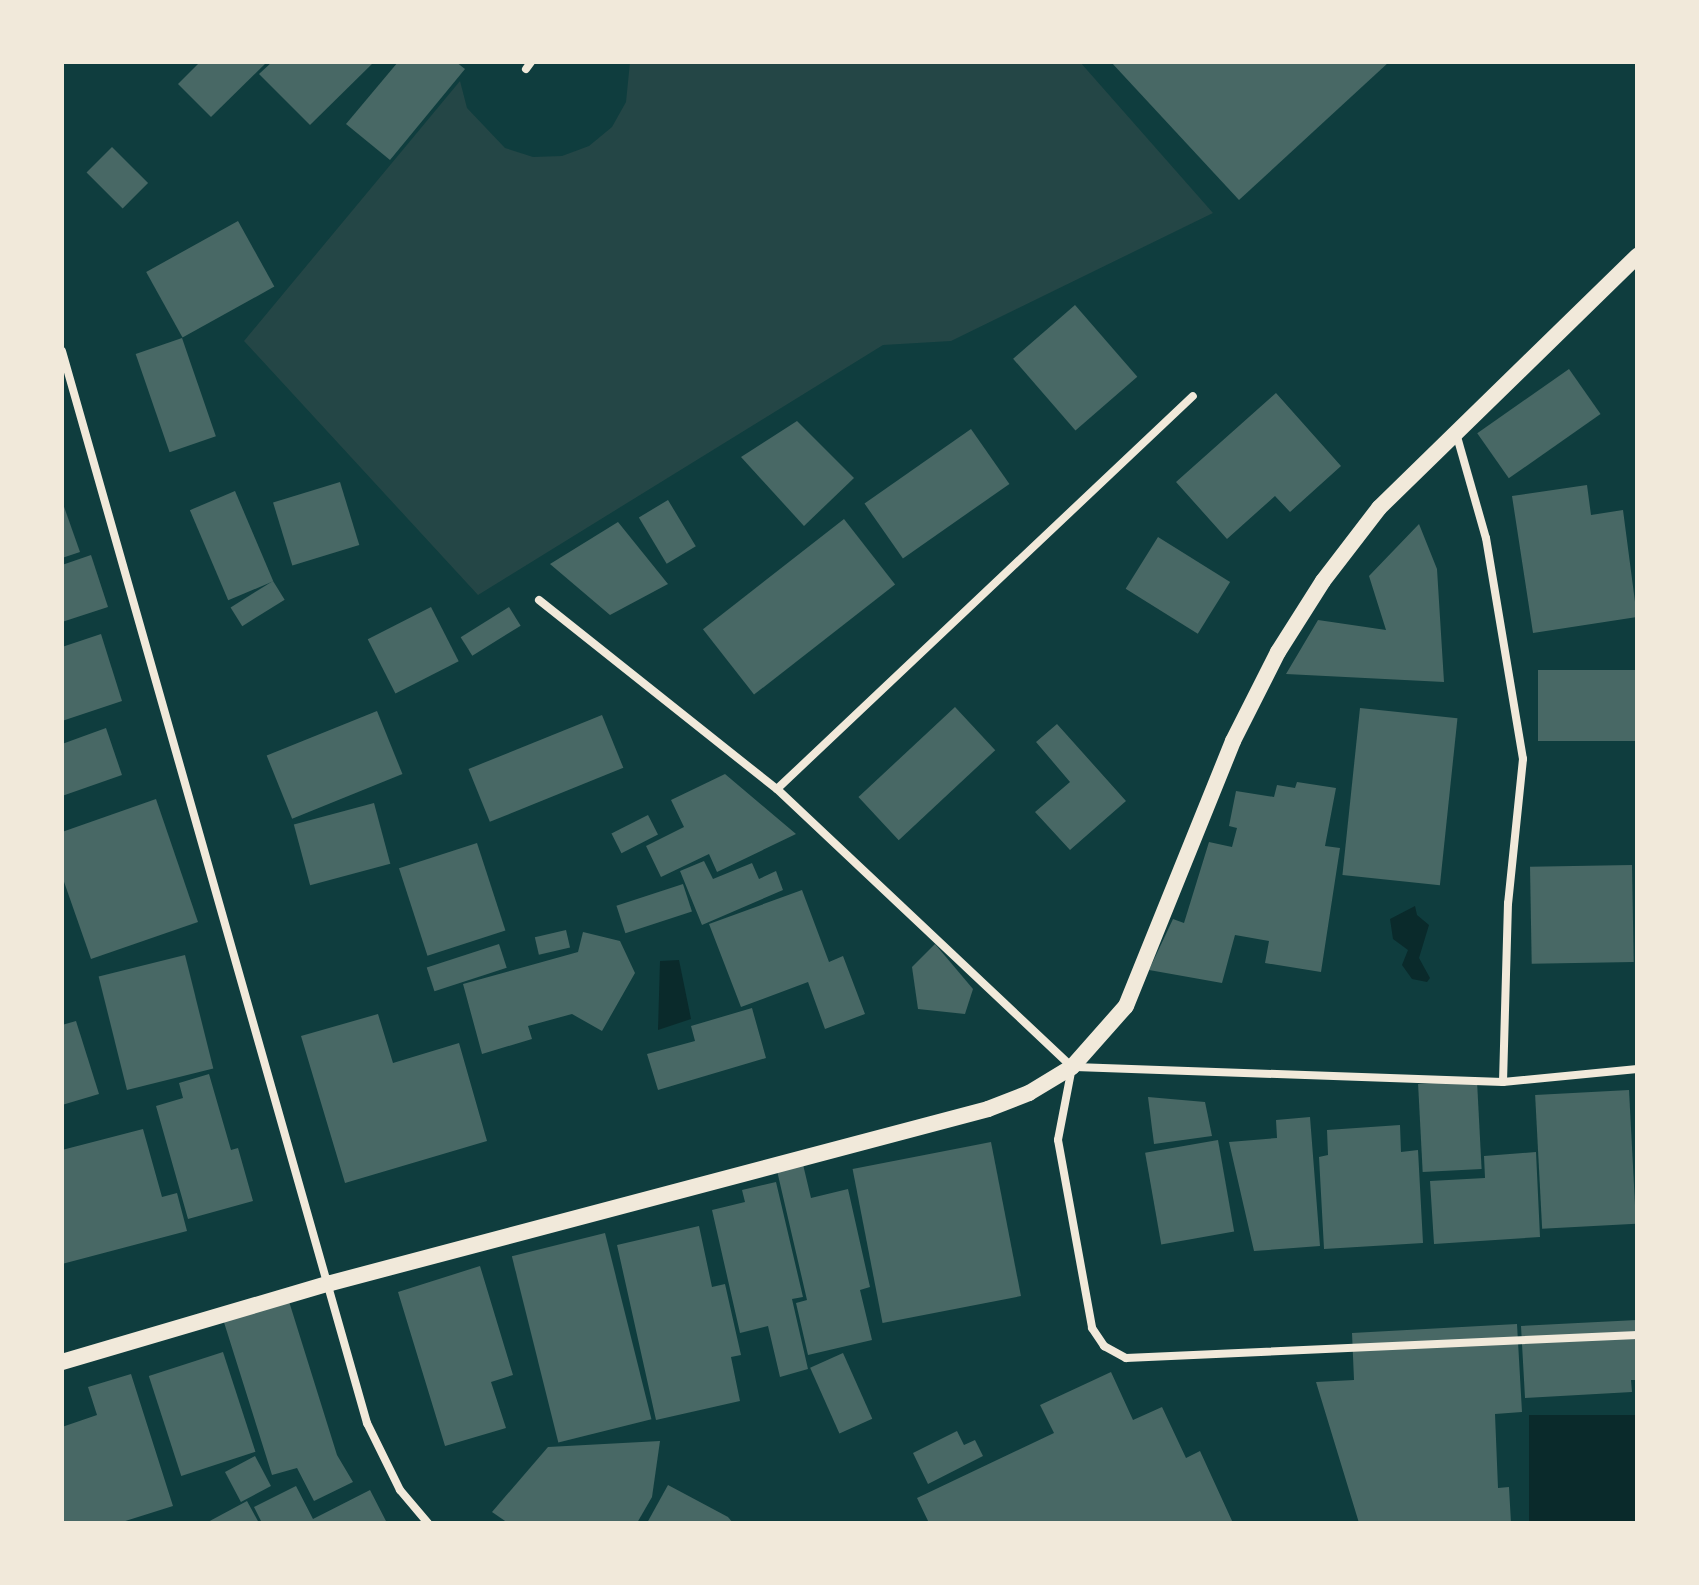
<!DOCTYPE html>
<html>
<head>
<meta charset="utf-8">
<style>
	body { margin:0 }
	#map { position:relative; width:1699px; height:1585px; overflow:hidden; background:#0f3d3e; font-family:Cabin,sans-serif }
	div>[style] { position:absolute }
	.green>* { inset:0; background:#244646 }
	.water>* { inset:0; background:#0a2a2b; transform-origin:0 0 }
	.building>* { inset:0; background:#486865; transform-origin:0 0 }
	.minor>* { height:8px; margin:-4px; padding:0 4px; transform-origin:4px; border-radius:4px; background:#f1e9da }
	.secondary>* { height:16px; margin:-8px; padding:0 8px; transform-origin:8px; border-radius:8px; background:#f1e9da }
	span { translate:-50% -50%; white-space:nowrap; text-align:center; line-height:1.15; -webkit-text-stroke:6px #f1e9da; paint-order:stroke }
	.frame { position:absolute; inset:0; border:64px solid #f1e9da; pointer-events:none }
</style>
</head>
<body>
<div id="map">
	<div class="green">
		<i style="clip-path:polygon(630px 62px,1080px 62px,1213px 213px,951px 341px,883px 345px,478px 595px,244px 341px,460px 81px,467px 108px,505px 148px,533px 157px,562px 156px,589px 146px,612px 127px,626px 102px)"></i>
	</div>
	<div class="water">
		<i style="clip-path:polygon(1415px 906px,1417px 915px,1429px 925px,1419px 958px,1430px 978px,1427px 982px,1412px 979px,1402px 965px,1408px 950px,1393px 939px,1390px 919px)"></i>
		<i style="clip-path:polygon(679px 960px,691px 1019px,658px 1030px,660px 961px)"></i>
		<i style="left:1637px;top:1415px;width:108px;height:108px;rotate:90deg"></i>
	</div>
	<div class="building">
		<i style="clip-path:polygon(200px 62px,267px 62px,211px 117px,178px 84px)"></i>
		<i style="clip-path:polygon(272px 62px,374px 62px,310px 125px,259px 74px)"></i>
		<i style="clip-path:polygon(398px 62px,456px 62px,465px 69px,390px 160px,346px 124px)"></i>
		<i style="clip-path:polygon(1111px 62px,1389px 62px,1239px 200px)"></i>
		<i style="left:112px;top:147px;width:51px;height:36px;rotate:45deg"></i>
		<i style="left:238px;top:221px;width:75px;height:105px;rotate:61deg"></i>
		<i style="left:1075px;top:305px;width:95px;height:82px;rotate:49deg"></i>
		<i style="left:182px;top:338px;width:104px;height:49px;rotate:71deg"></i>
		<i style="left:1569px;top:369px;width:55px;height:112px;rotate:55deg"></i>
		<i style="clip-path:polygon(1276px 393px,1341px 466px,1290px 512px,1275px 496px,1227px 539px,1176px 482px)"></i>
		<i style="clip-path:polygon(797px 421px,854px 478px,804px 526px,741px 457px)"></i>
		<i style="left:971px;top:429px;width:67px;height:130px;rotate:55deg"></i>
		<i style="left:340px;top:482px;width:66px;height:70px;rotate:73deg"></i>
		<i style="clip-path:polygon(1587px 485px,1591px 515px,1623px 510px,1637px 617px,1533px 633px,1512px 496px)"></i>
		<i style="left:235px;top:491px;width:98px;height:49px;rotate:67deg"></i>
		<i style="left:668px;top:500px;width:54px;height:34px;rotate:59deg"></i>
		<i style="clip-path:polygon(62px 501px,80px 552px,62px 558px)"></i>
		<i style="left:844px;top:519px;width:83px;height:179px;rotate:52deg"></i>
		<i style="clip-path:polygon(618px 522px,668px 584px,610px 615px,550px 564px)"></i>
		<i style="clip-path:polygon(1419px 524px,1437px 569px,1444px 682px,1286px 674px,1318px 620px,1386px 630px,1369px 576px)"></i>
		<i style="left:1158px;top:537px;width:85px;height:61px;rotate:32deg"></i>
		<i style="clip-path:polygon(91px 555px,108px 607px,62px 622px,62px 565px)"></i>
		<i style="left:273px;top:581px;width:22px;height:50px;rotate:58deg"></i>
		<i style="left:431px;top:607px;width:61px;height:71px;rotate:63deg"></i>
		<i style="left:509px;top:607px;width:22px;height:57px;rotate:58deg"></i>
		<i style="clip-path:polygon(101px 634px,122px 701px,62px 721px,62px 647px)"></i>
		<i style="left:1637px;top:670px;width:71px;height:99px;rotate:90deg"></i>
		<i style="left:955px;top:707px;width:59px;height:132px;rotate:47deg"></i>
		<i style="left:1360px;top:708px;width:98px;height:168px;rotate:6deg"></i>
		<i style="left:377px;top:711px;width:68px;height:119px;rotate:68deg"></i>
		<i style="left:602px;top:715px;width:57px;height:144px;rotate:68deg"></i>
		<i style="clip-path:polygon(1057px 724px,1126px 801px,1070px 850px,1035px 812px,1070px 782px,1036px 742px)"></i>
		<i style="clip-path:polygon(106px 728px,122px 775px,62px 796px,62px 744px)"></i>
		<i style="clip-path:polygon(725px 774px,796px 834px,717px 872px,709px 854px,661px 877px,646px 846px,684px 827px,671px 800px)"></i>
		<i style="clip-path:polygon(1297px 782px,1336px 788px,1325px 846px,1340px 848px,1321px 972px,1265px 963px,1269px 941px,1235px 935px,1222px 983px,1149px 970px,1173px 919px,1184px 923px,1209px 842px,1232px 847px,1237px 828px,1229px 826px,1236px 791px,1274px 797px,1277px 785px,1295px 788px)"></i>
		<i style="clip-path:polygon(156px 799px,198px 922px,91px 959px,62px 876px,62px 832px)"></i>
		<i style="left:374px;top:803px;width:63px;height:83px;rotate:75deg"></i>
		<i style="left:648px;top:815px;width:22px;height:41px;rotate:63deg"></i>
		<i style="left:477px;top:843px;width:92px;height:82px;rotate:72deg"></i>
		<i style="clip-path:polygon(704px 861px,713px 879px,752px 863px,759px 879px,776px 871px,783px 890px,702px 925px,680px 871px)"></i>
		<i style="left:1632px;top:865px;width:97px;height:102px;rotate:89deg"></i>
		<i style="left:683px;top:884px;width:29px;height:70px;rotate:72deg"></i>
		<i style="clip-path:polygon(802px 890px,829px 962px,843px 956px,865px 1014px,825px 1029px,808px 982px,741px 1007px,709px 924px)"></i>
		<i style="left:566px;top:930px;width:18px;height:32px;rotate:77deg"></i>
		<i style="clip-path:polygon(583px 932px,620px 941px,635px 973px,602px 1031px,572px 1014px,528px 1026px,532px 1039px,482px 1054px,463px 984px,578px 952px)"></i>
		<i style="left:499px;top:944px;width:25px;height:76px;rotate:72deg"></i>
		<i style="clip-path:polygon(935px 944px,973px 989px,965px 1014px,918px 1009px,912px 967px)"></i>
		<i style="left:185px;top:955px;width:117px;height:89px;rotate:76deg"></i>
		<i style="clip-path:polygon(752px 1008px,766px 1058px,658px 1090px,647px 1054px,695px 1041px,691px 1026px)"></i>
		<i style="clip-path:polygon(378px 1014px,393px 1063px,459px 1043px,487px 1141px,345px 1183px,301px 1036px)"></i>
		<i style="clip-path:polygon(76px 1021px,99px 1094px,62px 1105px,62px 1025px)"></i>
		<i style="clip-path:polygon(209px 1074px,231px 1150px,238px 1148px,253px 1201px,188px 1219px,156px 1106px,183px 1098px,179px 1083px)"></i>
		<i style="left:1477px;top:1081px;width:88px;height:59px;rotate:87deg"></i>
		<i style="left:1629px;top:1090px;width:134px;height:94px;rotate:87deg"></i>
		<i style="clip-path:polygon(1148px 1097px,1205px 1102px,1212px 1136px,1154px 1144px)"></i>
		<i style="clip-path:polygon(1310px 1117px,1320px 1246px,1254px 1251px,1229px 1142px,1277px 1138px,1276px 1120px)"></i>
		<i style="clip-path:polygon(1400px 1125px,1401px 1152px,1418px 1150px,1423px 1243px,1324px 1249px,1319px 1157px,1328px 1155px,1327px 1130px)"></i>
		<i style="clip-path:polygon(143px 1129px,162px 1197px,177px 1193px,187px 1231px,62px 1264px,62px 1150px)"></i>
		<i style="left:1218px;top:1140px;width:93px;height:74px;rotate:80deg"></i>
		<i style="left:991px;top:1142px;width:157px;height:141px;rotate:79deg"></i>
		<i style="clip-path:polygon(1536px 1152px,1540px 1237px,1434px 1244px,1430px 1181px,1485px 1178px,1484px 1156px)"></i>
		<i style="clip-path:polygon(801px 1156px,811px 1198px,848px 1189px,870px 1287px,860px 1290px,872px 1340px,808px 1355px,796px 1303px,807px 1300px,775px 1162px)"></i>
		<i style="clip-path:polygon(776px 1182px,803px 1297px,792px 1299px,808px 1369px,780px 1377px,768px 1326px,740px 1333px,712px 1210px,745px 1202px,742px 1190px)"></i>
		<i style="clip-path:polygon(699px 1226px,712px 1287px,725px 1284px,741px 1355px,731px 1357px,740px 1401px,656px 1420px,617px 1245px)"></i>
		<i style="left:605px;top:1233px;width:192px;height:96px;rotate:76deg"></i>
		<i style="clip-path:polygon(480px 1266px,513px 1375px,491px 1382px,506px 1428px,445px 1446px,398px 1292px)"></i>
		<i style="clip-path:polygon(287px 1295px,337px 1455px,353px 1482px,314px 1501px,297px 1468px,272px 1475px,222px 1316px)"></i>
		<i style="clip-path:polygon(1637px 1320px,1637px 1380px,1631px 1380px,1632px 1392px,1525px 1398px,1521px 1326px)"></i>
		<i style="clip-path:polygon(1517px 1324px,1522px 1412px,1495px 1414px,1498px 1488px,1509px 1487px,1511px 1523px,1359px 1523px,1316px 1382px,1354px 1380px,1352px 1333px)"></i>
		<i style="left:223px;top:1352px;width:105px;height:78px;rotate:72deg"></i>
		<i style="left:843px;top:1353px;width:72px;height:36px;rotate:66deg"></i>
		<i style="clip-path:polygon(1111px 1372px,1133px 1420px,1162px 1407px,1186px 1458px,1200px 1451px,1233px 1523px,929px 1523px,917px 1498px,1054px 1433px,1040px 1405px)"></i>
		<i style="clip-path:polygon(131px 1374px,173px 1506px,119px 1523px,62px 1523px,62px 1427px,97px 1415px,88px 1387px)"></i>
		<i style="clip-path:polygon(957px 1431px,964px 1445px,975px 1440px,983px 1456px,928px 1484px,913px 1453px)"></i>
		<i style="clip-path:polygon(660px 1441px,652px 1497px,637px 1523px,508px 1523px,492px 1512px,548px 1447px)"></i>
		<i style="left:255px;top:1456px;width:34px;height:34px;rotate:62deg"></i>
		<i style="clip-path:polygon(668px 1485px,728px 1517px,733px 1523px,647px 1523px)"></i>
		<i style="clip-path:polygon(296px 1486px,313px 1519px,370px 1490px,387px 1523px,262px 1523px,254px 1507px)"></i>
		<i style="clip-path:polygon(247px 1501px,259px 1523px,206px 1523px)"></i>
	</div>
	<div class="minor">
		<i style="left:526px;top:69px;width:9px;rotate:-54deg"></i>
		<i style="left:62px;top:351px;width:1115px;rotate:74.12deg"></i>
		<i style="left:367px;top:1423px;width:75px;rotate:63.8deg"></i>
		<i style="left:400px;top:1490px;width:43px;rotate:49.7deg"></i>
		<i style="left:1456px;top:433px;width:109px;rotate:74.1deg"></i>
		<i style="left:1486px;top:538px;width:224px;rotate:80.5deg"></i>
		<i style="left:1523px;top:759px;width:145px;rotate:95.9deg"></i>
		<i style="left:1508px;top:903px;width:179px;rotate:91.6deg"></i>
		<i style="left:539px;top:600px;width:304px;rotate:38.5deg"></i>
		<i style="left:777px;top:789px;width:405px;rotate:43.3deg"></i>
		<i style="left:777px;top:789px;width:572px;rotate:-43.37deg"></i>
		<i style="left:1072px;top:1067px;width:74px;rotate:100.9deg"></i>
		<i style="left:1058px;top:1140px;width:191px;rotate:79.7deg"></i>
		<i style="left:1092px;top:1328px;width:22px;rotate:56deg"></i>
		<i style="left:1104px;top:1346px;width:25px;rotate:29deg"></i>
		<i style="left:1126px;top:1358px;width:512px;rotate:-2.58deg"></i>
		<i style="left:1075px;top:1067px;width:428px;rotate:2deg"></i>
		<i style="left:1503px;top:1082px;width:135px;rotate:-5.5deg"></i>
	</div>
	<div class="secondary">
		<i style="left:62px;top:1362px;width:280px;rotate:-16.4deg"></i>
		<i style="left:331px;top:1283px;width:680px;rotate:-14.83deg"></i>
		<i style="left:988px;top:1109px;width:44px;rotate:-21.3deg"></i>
		<i style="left:1029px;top:1093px;width:50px;rotate:-31.2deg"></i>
		<i style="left:1072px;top:1067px;width:81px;rotate:-48.5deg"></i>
		<i style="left:1126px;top:1006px;width:286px;rotate:-68deg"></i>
		<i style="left:1233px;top:741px;width:100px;rotate:-63.2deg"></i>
		<i style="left:1278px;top:652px;width:84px;rotate:-57.6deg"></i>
		<i style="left:1323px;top:581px;width:92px;rotate:-52.5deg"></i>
		<i style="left:1379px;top:508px;width:361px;rotate:-44.3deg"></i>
	</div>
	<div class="frame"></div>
</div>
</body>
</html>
